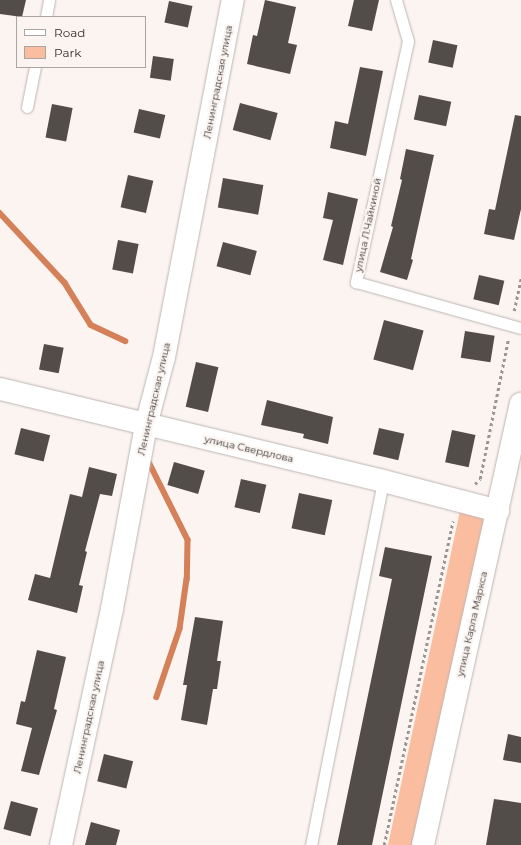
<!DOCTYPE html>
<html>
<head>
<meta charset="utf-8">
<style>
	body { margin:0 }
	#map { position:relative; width:521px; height:845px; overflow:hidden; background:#fbf4f0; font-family:Montserrat,sans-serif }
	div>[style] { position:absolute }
	.green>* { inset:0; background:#fbbda0 }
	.stream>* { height:5.5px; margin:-2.75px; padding:0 2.75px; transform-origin:2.75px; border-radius:2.75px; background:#d48058 }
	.building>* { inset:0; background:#534d4a; transform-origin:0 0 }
	.path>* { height:2.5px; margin-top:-1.25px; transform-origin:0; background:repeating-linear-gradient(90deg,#9b9693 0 3px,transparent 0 6px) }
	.roads { filter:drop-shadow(0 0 1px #bdb5b2) drop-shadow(0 0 1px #bdb5b2) }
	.lane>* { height:11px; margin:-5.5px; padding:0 5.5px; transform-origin:5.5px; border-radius:5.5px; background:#fff }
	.street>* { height:22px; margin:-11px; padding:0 11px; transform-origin:11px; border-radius:11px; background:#fff }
	.secondary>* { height:22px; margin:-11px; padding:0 11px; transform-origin:11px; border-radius:11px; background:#fff }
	span { translate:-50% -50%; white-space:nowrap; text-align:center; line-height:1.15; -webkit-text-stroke:4px #fbf4f0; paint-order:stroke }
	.street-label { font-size:10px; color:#312e2c }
	.legend { position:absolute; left:16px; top:16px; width:130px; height:52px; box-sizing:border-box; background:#fbf4f0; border:1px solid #aaa5a2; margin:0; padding:5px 7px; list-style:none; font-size:12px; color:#312e2c }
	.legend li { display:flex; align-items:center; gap:8px; height:20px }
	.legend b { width:20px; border:1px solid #aaa5a2 }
</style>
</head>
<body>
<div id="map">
	<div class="green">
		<i style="clip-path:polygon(460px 511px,486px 518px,412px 845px,388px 845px)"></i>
	</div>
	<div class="stream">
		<i style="left:0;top:213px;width:96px;rotate:47.1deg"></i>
		<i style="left:65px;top:283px;width:49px;rotate:58.2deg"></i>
		<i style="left:91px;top:325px;width:38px;rotate:25deg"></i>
		<i style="left:149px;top:462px;width:87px;rotate:63.4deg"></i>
		<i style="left:188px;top:540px;width:39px;rotate:91deg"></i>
		<i style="left:187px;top:579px;width:50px;rotate:98deg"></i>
		<i style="left:180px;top:629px;width:72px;rotate:108.7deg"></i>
	</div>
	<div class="building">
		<i style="clip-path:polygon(0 0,26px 0,22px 17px,0 14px)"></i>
		<i style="clip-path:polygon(265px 0,296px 7px,288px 43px,297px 45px,290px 74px,247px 64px,253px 35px,257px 36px)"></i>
		<i style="clip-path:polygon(354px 0,379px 0,372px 31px,348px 26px)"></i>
		<i style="left:169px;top:1px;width:24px;height:22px;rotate:12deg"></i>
		<i style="left:433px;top:40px;width:25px;height:23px;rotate:12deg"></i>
		<i style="left:153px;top:56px;width:21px;height:22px;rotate:8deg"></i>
		<i style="clip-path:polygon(360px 67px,383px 71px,366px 156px,330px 148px,335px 121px,348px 124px)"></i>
		<i style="left:419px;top:95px;width:33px;height:25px;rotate:12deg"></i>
		<i style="left:240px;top:103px;width:39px;height:28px;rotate:15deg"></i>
		<i style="left:52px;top:104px;width:21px;height:34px;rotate:11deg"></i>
		<i style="left:139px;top:109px;width:27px;height:24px;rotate:13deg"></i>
		<i style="clip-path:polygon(515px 115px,521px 116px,521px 209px,514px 240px,484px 234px,489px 209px,495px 210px)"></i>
		<i style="clip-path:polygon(406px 149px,434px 155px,411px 259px,413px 260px,407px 280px,380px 272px,393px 227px,391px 226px,402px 180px,400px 179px)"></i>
		<i style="left:128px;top:175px;width:26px;height:33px;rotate:13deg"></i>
		<i style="left:223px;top:178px;width:41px;height:30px;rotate:10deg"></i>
		<i style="clip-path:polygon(328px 192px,358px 199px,343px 265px,323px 260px,333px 220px,323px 218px)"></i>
		<i style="left:118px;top:240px;width:21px;height:30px;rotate:11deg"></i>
		<i style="left:223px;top:242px;width:35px;height:25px;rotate:15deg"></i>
		<i style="left:479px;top:275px;width:26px;height:25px;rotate:13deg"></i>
		<i style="left:384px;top:320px;width:41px;height:41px;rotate:15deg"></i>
		<i style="left:465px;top:331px;width:30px;height:27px;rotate:9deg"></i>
		<i style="left:44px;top:344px;width:20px;height:26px;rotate:11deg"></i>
		<i style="left:196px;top:362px;width:23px;height:46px;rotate:13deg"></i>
		<i style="clip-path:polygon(267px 400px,333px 417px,328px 444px,303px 438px,304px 434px,261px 425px)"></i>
		<i style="left:21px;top:428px;width:30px;height:27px;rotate:14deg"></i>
		<i style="left:379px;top:428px;width:26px;height:27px;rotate:13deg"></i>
		<i style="left:452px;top:430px;width:24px;height:33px;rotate:12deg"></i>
		<i style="left:174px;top:462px;width:32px;height:24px;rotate:16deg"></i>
		<i style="clip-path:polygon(89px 467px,117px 474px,112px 496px,100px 494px,85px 551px,87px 552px,79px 585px,83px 586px,77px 613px,28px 600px,35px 574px,50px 578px,70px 494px,82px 497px)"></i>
		<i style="left:241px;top:479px;width:26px;height:29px;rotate:13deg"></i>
		<i style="left:299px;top:493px;width:34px;height:36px;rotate:12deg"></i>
		<i style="clip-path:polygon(385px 547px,432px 556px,372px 845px,337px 845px,392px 579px,379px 576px)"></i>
		<i style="clip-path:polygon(195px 617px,223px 621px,217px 661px,221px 661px,217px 689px,213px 689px,207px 725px,181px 720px,187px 685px,183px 685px)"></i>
		<i style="clip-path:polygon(37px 650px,66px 657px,54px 709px,57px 710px,39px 775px,21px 771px,32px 728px,16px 724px,21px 701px,25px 702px)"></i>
		<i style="clip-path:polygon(508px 734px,521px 737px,521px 763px,503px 760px)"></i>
		<i style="left:104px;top:754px;width:30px;height:28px;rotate:14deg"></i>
		<i style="clip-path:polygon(494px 799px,521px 803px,521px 845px,486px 845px)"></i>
		<i style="left:11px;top:801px;width:28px;height:29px;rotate:15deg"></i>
		<i style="clip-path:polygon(91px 822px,120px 830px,116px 845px,85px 845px)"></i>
	</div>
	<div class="path">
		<i style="left:514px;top:311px;width:35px;rotate:-78deg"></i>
		<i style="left:475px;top:484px;width:7px;rotate:-45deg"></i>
		<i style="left:480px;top:479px;width:142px;rotate:-78.6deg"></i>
		<i style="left:384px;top:845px;width:331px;rotate:-78deg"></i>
	</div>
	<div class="roads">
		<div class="lane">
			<i style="left:396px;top:0;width:43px;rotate:73.7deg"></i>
			<i style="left:408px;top:41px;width:247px;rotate:102.2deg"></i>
			<i style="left:356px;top:282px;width:171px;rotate:15.6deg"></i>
			<i style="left:46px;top:17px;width:17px;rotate:-80deg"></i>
			<i style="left:27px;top:107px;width:41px;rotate:-78.7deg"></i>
			<i style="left:311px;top:845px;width:371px;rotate:-78.8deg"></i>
		</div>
		<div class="street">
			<i style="left:0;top:389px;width:394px;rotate:13.5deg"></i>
			<i style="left:383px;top:481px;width:119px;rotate:14.6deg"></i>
			<i style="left:61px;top:845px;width:241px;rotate:-77.8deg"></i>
			<i style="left:112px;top:609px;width:187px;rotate:-79.5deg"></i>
			<i style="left:146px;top:425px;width:70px;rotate:-75.2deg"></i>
			<i style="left:164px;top:357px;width:364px;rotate:-79.1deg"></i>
		</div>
		<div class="secondary">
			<i style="left:423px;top:845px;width:452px;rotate:-77.5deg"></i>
		</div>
	</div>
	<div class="street-label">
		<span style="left:218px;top:82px;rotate:-79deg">Ленинградская улица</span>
		<span style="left:368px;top:225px;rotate:-78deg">улица Л.Чайкиной</span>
		<span style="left:154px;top:399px;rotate:-77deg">Ленинградская улица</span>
		<span style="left:249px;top:449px;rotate:13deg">улица Свердлова</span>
		<span style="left:472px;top:624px;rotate:-77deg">улица Карла Маркса</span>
		<span style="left:89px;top:717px;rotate:-78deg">Ленинградская улица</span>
	</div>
	<ul class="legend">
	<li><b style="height:5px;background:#fff"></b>Road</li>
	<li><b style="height:11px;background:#fbbda0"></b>Park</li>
	</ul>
</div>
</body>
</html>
